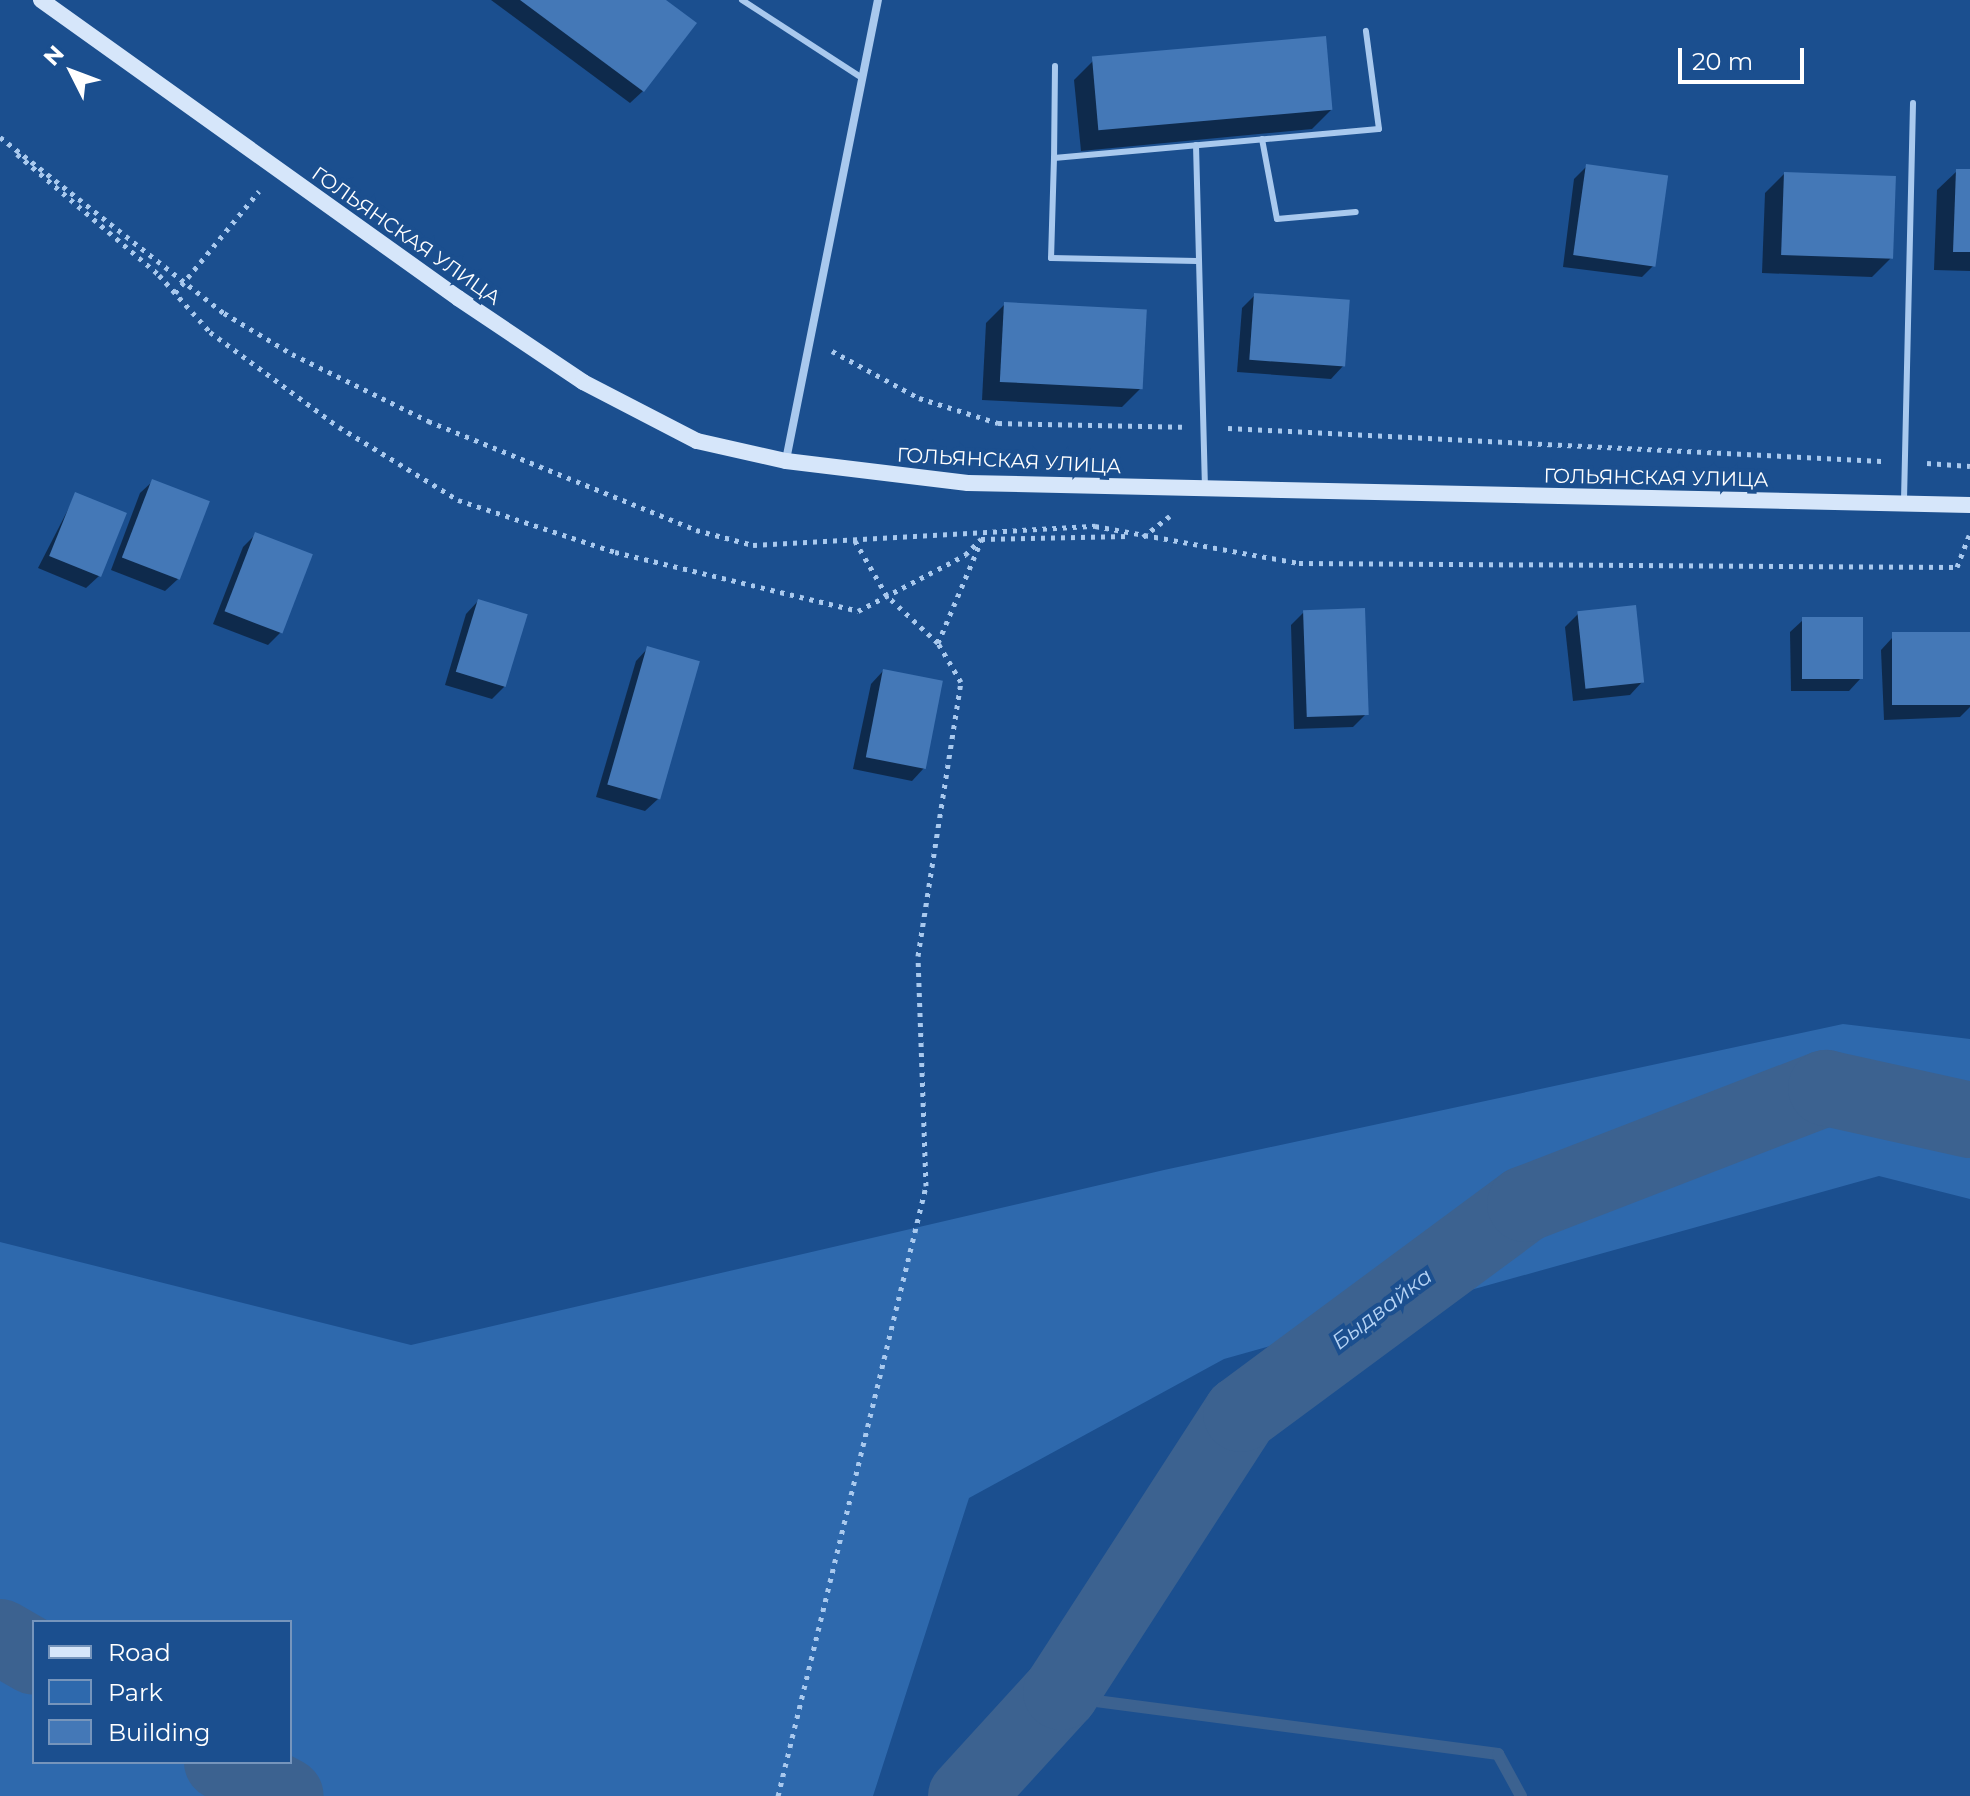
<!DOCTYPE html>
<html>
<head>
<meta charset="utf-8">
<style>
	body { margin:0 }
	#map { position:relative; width:1970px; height:1796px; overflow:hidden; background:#1b4f8f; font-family:Montserrat,sans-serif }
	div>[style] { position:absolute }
	.green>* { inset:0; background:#2e69ad }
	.shadow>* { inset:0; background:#0007 }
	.stream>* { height:12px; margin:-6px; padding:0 6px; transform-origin:6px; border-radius:6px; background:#3c6290 }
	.river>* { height:76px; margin:-38px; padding:0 38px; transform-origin:38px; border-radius:38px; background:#3c6290 }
	.building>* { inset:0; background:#4478b7; transform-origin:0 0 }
	.path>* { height:5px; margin-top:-2.5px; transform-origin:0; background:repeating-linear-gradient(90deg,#a9c9ee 0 4px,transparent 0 10px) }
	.lane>* { height:6px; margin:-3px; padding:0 3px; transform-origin:3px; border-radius:3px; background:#a9c9ee }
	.street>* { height:8px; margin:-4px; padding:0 4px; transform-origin:4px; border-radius:4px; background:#a9c9ee }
	.secondary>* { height:16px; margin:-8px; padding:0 8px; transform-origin:8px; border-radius:8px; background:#d6e6fa }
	span { translate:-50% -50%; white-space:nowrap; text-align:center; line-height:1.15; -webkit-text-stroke:8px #1b4f8f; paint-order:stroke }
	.street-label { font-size:20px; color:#fff }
	.water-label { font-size:22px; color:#b5d3f5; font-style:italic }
	.legend { position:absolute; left:32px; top:1620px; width:260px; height:144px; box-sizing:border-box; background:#1b4f8f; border:2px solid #7695bc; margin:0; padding:10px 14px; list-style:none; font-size:24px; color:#fff }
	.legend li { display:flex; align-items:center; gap:16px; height:40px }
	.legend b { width:40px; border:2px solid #7695bc }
	.north { position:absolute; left:32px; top:32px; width:80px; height:80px; -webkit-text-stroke:6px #1b4f8f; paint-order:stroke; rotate:312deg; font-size:22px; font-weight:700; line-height:32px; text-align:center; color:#fff }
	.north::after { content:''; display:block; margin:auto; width:28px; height:36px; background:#fff; clip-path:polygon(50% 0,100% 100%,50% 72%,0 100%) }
	.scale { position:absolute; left:1678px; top:48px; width:126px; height:36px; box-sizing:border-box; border:4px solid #fff; border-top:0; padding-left:10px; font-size:24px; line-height:28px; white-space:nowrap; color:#fff; -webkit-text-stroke:6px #1b4f8f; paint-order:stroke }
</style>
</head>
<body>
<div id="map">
	<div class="green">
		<i style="clip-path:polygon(evenodd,1843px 1024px,1970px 1039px,1970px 1199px,1879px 1176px,1224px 1359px,969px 1498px,873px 1796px,0 1796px,0 1242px,411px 1345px,1164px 1170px,1843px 1024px,34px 1622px,290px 1622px,290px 1762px,34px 1762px,34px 1622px)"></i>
	</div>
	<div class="shadow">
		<i style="clip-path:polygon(491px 0,663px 0,643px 91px,630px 103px)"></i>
		<i style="clip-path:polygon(1093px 61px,1331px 110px,1312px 129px,1081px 151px,1074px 80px)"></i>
		<i style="clip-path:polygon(1586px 167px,1654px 265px,1642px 277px,1563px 267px,1574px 179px)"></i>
		<i style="clip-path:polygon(1957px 171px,1970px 171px,1970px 271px,1934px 270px,1937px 190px)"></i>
		<i style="clip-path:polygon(1784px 174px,1891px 258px,1872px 277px,1762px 273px,1765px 193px)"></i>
		<i style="clip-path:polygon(1255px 295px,1343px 366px,1331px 379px,1237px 372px,1242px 308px)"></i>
		<i style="clip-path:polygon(1005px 304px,1141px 388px,1122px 407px,982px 400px,986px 323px)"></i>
		<i style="clip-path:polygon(153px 481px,178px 579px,165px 591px,111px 570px,140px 493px)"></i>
		<i style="clip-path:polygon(76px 494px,99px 576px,86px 588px,38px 568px)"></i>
		<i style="clip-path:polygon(256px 534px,281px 632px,268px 645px,213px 624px,243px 547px)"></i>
		<i style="clip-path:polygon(478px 601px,526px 615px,505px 686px,492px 699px,445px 685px,466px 614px)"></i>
		<i style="clip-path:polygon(1304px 612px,1366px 714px,1353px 727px,1294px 729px,1291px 625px)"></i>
		<i style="clip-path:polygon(1578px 614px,1642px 682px,1630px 695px,1573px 701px,1565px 627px)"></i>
		<i style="clip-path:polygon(1803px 620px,1861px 678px,1849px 691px,1791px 691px,1790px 632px)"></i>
		<i style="clip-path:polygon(1893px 637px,1970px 653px,1970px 707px,1960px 717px,1884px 720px,1881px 650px)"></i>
		<i style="clip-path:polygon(648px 648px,658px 799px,645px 811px,596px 797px,636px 661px)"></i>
		<i style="clip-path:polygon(883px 671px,924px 768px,912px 781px,853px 769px,871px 684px)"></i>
	</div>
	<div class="stream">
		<i style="left:1058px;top:1696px;width:444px;rotate:7.5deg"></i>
		<i style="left:1498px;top:1754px;width:48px;rotate:61.3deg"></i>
	</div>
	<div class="river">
		<i style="left:0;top:1637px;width:39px;rotate:30deg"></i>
		<i style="left:222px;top:1762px;width:72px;rotate:28deg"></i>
		<i style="left:966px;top:1796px;width:141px;rotate:-47.6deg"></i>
		<i style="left:1061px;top:1692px;width:331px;rotate:-57.1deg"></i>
		<i style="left:1241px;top:1414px;width:353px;rotate:-36.5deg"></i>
		<i style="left:1525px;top:1204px;width:323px;rotate:-21.1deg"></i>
		<i style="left:1826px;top:1088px;width:148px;rotate:12.5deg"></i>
	</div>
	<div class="building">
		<i style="clip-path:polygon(520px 0,666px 0,697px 23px,644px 92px)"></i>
		<i style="left:1326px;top:36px;width:74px;height:235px;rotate:85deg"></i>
		<i style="left:1586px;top:164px;width:83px;height:92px;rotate:8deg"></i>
		<i style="clip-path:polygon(1956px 169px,1970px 169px,1970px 252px,1953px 252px)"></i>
		<i style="left:1784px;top:172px;width:112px;height:83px;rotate:2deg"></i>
		<i style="left:1254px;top:293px;width:96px;height:67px;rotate:4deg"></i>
		<i style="left:1004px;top:302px;width:143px;height:80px;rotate:3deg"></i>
		<i style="left:152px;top:479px;width:62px;height:84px;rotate:21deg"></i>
		<i style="left:75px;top:492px;width:56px;height:69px;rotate:22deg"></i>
		<i style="left:255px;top:532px;width:62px;height:85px;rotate:21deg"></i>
		<i style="left:478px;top:599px;width:52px;height:76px;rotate:17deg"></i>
		<i style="left:1636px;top:605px;width:78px;height:59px;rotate:84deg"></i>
		<i style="left:1365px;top:608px;width:107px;height:62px;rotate:88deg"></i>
		<i style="left:1863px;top:617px;width:62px;height:61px;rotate:90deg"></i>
		<i style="left:1970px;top:632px;width:73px;height:78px;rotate:90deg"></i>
		<i style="left:647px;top:646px;width:55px;height:144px;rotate:16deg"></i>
		<i style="left:883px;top:669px;width:61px;height:90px;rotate:11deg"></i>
	</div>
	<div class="path">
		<i style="left:0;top:137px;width:285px;rotate:38.2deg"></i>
		<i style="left:224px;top:313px;width:79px;rotate:31.1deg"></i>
		<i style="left:292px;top:354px;width:152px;rotate:26.2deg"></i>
		<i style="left:428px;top:421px;width:289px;rotate:22.1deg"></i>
		<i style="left:696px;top:530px;width:59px;rotate:14.7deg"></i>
		<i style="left:753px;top:545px;width:343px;rotate:-3.2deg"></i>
		<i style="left:1095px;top:526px;width:207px;rotate:10.3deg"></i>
		<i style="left:1299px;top:563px;width:658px;rotate:0.35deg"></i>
		<i style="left:1957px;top:567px;width:34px;rotate:-69deg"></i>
		<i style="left:17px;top:154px;width:187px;rotate:40.4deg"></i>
		<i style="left:159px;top:275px;width:76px;rotate:48.2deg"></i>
		<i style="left:210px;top:332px;width:160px;rotate:36.4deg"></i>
		<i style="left:339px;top:427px;width:140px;rotate:31.5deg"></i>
		<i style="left:458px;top:500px;width:165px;rotate:18.3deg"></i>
		<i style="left:615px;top:552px;width:250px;rotate:13.6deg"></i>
		<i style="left:858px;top:611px;width:121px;rotate:-27.6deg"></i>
		<i style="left:965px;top:555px;width:23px;rotate:-45deg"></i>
		<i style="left:981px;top:539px;width:148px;rotate:-1.2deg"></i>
		<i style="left:175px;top:293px;width:132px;rotate:-50.5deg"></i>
		<i style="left:832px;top:351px;width:99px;rotate:28.4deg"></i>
		<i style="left:919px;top:398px;width:83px;rotate:17.6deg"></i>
		<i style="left:998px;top:423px;width:184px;rotate:1.2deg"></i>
		<i style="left:1228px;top:428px;width:654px;rotate:2.89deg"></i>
		<i style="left:1927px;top:463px;width:43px;rotate:4deg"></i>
		<i style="left:1143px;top:537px;width:34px;rotate:-38deg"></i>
		<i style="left:938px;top:643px;width:111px;rotate:-67.1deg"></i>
		<i style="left:778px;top:1796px;width:628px;rotate:-76.36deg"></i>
		<i style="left:926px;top:1186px;width:230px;rotate:-92deg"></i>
		<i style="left:918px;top:956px;width:277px;rotate:-81.1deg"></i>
		<i style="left:961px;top:682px;width:45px;rotate:-120.5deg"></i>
		<i style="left:938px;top:643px;width:69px;rotate:-137.3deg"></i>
		<i style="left:887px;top:596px;width:66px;rotate:-120.1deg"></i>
	</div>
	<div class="lane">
		<i style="left:742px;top:0;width:143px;rotate:33deg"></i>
		<i style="left:1055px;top:66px;width:92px;rotate:90.6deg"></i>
		<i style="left:1054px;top:158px;width:326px;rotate:-5.1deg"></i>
		<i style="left:1379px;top:129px;width:99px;rotate:-97.6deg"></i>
		<i style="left:1262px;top:139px;width:81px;rotate:79.4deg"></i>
		<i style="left:1277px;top:219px;width:79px;rotate:-5.1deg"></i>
		<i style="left:1196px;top:145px;width:343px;rotate:88.5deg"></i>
		<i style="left:1054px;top:158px;width:100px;rotate:91.7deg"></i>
		<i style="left:1051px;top:258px;width:146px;rotate:1.2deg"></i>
		<i style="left:1904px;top:500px;width:397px;rotate:-88.7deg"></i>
	</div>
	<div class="street">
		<i style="left:786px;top:460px;width:469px;rotate:-78.7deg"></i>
	</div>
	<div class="secondary">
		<i style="left:41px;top:0;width:513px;rotate:35.55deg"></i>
		<i style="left:458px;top:298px;width:151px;rotate:33.9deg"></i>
		<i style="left:583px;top:382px;width:128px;rotate:27.4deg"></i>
		<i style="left:697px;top:441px;width:91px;rotate:12.7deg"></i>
		<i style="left:786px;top:461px;width:183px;rotate:6.9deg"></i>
		<i style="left:968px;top:483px;width:1002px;rotate:1.26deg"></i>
	</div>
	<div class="street-label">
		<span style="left:406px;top:236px;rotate:35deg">ГОЛЬЯНСКАЯ УЛИЦА</span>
		<span style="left:1009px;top:461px;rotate:3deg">ГОЛЬЯНСКАЯ УЛИЦА</span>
		<span style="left:1656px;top:478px;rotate:1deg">ГОЛЬЯНСКАЯ УЛИЦА</span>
	</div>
	<div class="water-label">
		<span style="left:1382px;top:1309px;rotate:-37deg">Быдвайка</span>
	</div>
	<ul class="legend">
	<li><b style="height:10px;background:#d6e6fa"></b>Road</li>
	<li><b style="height:22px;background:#2e69ad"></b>Park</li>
	<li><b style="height:22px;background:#4478b7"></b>Building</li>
	</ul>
	<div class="north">N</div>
	<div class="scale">20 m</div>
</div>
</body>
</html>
